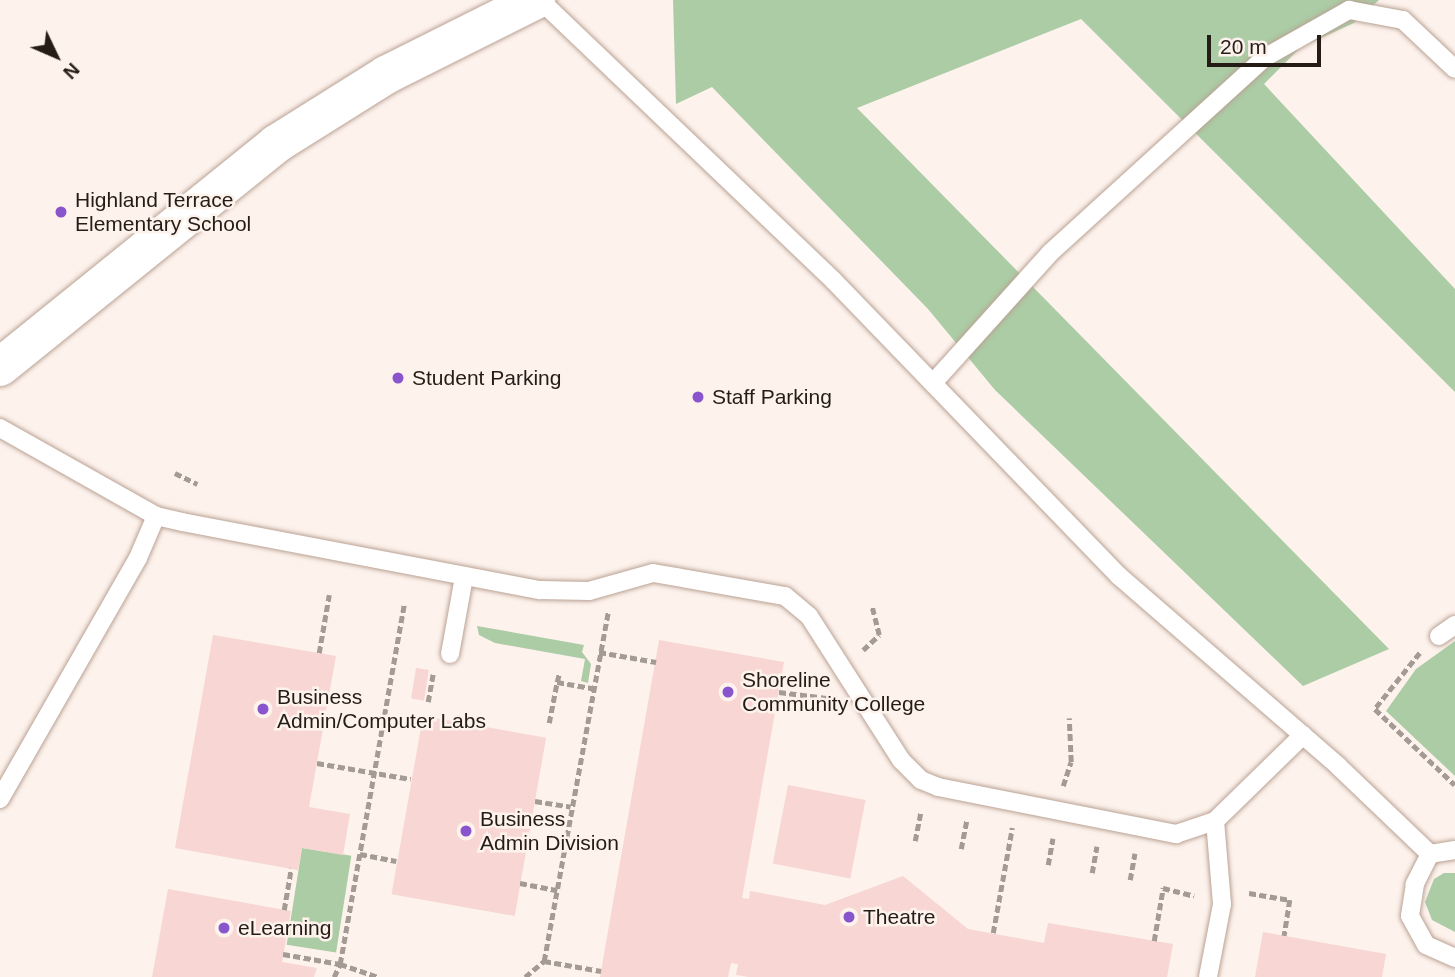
<!DOCTYPE html>
<html>
<head>
<meta charset="utf-8">
<style>
	body { margin:0 }
	#map { position:relative; width:1455px; height:977px; overflow:hidden; background:#fdf2ec; font-family:Arial,sans-serif }
	div>[style] { position:absolute }
	.green>* { inset:0; background:#abcca5; transform-origin:0 0 }
	.building>* { inset:0; background:#f7d6d3; transform-origin:0 0 }
	.path>* { height:4.5px; margin-top:-2.25px; transform-origin:0; background:repeating-linear-gradient(90deg,#a59b95 0 7px,transparent 0 10.5px) }
	.roads { filter:drop-shadow(0 0 2px #baa294) drop-shadow(0 0 2px #baa294) }
	.service>* { height:18px; margin:-9px; padding:0 9px; transform-origin:9px; border-radius:9px; background:#fff }
	.tertiary>* { height:38px; margin:-19px; padding:0 19px; transform-origin:19px; border-radius:19px; background:#fff }
	.dots>* { width:19px; height:19px; translate:-50% -50%; box-sizing:border-box; border:4px solid #fdf2ec; border-radius:50% }
	span { translate:-50% -50%; white-space:nowrap; text-align:center; line-height:1.15; -webkit-text-stroke:5px #fdf2ec; paint-order:stroke }
	.poi-label { font-size:21px; color:#251c16 }
	.left { translate:0 -50%; text-align:left }
	.north { position:absolute; left:21px; top:21px; width:70px; height:70px; -webkit-text-stroke:5px #fdf2ec; paint-order:stroke; rotate:134deg; font-size:19px; font-weight:700; line-height:28px; text-align:center; color:#251c16 }
	.north::after { content:''; display:block; margin:auto; width:24px; height:32px; background:#251c16; clip-path:polygon(50% 0,100% 100%,50% 72%,0 100%) }
	.scale { position:absolute; left:1207px; top:35px; width:114px; height:32px; box-sizing:border-box; border:4px solid #251c16; border-top:0; padding-left:9px; font-size:21px; line-height:24px; white-space:nowrap; color:#251c16; -webkit-text-stroke:5px #fdf2ec; paint-order:stroke }
</style>
</head>
<body>
<div id="map">
	<div class="green">
		<i style="clip-path:polygon(673px 0,1379px 0,1354px 23px,1301px 47px,1264px 84px,1455px 289px,1455px 392px,1081px 19px,857px 108px,1389px 649px,1303px 686px,995px 390px,928px 309px,712px 87px,676px 104px)"></i>
		<i style="clip-path:polygon(477px 626px,584px 645px,582px 652px,591px 664px,588px 683px,581px 681px,585px 659px,495px 643px,479px 635px)"></i>
		<i style="clip-path:polygon(1455px 641px,1455px 776px,1386px 711px,1416px 669px)"></i>
		<i style="left:302px;top:848px;width:50px;height:98px;rotate:9deg"></i>
		<i style="clip-path:polygon(1444px 873px,1455px 873px,1455px 932px,1432px 920px,1425px 902px,1434px 879px)"></i>
	</div>
	<div class="building">
		<i style="clip-path:polygon(213px 635px,336px 656px,309px 807px,350px 814px,343px 855px,302px 848px,298px 870px,175px 848px)"></i>
		<i style="clip-path:polygon(659px 640px,784px 662px,742px 898px,749px 899px,750px 891px,825px 905px,903px 876px,968px 929px,1044px 943px,1048px 923px,1173px 944px,1167px 977px,749px 977px,736px 975px,738px 964px,731px 963px,728px 977px,600px 977px)"></i>
		<i style="left:416px;top:668px;width:13px;height:31px;rotate:9deg"></i>
		<i style="left:423px;top:716px;width:125px;height:181px;rotate:10deg"></i>
		<i style="left:788px;top:785px;width:79px;height:80px;rotate:11deg"></i>
		<i style="clip-path:polygon(168px 889px,291px 911px,282px 962px,317px 968px,314px 977px,152px 977px)"></i>
		<i style="clip-path:polygon(1263px 932px,1386px 954px,1382px 977px,1255px 977px)"></i>
	</div>
	<div class="path">
		<i style="left:175px;top:473px;width:25px;rotate:26deg"></i>
		<i style="left:863px;top:650px;width:22px;rotate:-43deg"></i>
		<i style="left:879px;top:635px;width:30px;rotate:-104deg"></i>
		<i style="left:599px;top:652px;width:58px;rotate:10deg"></i>
		<i style="left:319px;top:653px;width:59px;rotate:-80.2deg"></i>
		<i style="left:1420px;top:653px;width:72px;rotate:128.8deg"></i>
		<i style="left:1375px;top:709px;width:110px;rotate:43.5deg"></i>
		<i style="left:557px;top:682px;width:8px;rotate:-76deg"></i>
		<i style="left:779px;top:692px;width:48px;rotate:7.1deg"></i>
		<i style="left:428px;top:702px;width:28px;rotate:-80deg"></i>
		<i style="left:549px;top:723px;width:42px;rotate:-79deg"></i>
		<i style="left:557px;top:682px;width:36px;rotate:10deg"></i>
		<i style="left:317px;top:763px;width:95px;rotate:9.7deg"></i>
		<i style="left:1063px;top:786px;width:25px;rotate:-72deg"></i>
		<i style="left:1071px;top:762px;width:44px;rotate:-92.6deg"></i>
		<i style="left:535px;top:801px;width:36px;rotate:9deg"></i>
		<i style="left:915px;top:841px;width:31px;rotate:-79deg"></i>
		<i style="left:961px;top:849px;width:31px;rotate:-79deg"></i>
		<i style="left:360px;top:854px;width:37px;rotate:11deg"></i>
		<i style="left:1048px;top:865px;width:27px;rotate:-80deg"></i>
		<i style="left:1092px;top:873px;width:27px;rotate:-80deg"></i>
		<i style="left:1130px;top:880px;width:27px;rotate:-80deg"></i>
		<i style="left:520px;top:883px;width:38px;rotate:11deg"></i>
		<i style="left:1249px;top:893px;width:42px;rotate:9.7deg"></i>
		<i style="left:1290px;top:900px;width:36px;rotate:99deg"></i>
		<i style="left:284px;top:910px;width:42px;rotate:-80.3deg"></i>
		<i style="left:993px;top:933px;width:107px;rotate:-79.7deg"></i>
		<i style="left:1154px;top:941px;width:54px;rotate:-80.4deg"></i>
		<i style="left:1163px;top:888px;width:32px;rotate:14deg"></i>
		<i style="left:283px;top:954px;width:58px;rotate:10deg"></i>
		<i style="left:340px;top:964px;width:367px;rotate:-79.9deg"></i>
		<i style="left:544px;top:961px;width:58px;rotate:10deg"></i>
		<i style="left:334px;top:977px;width:14px;rotate:-65deg"></i>
		<i style="left:340px;top:964px;width:40px;rotate:18.9deg"></i>
		<i style="left:525px;top:977px;width:25px;rotate:-40deg"></i>
		<i style="left:544px;top:961px;width:354px;rotate:-79.6deg"></i>
	</div>
	<div class="roads">
		<div class="service">
			<i style="left:540px;top:0;width:405px;rotate:43.7deg"></i>
			<i style="left:833px;top:280px;width:412px;rotate:46deg"></i>
			<i style="left:1119px;top:576px;width:290px;rotate:40.9deg"></i>
			<i style="left:1338px;top:766px;width:127px;rotate:43.7deg"></i>
			<i style="left:933px;top:383px;width:176px;rotate:-48deg"></i>
			<i style="left:1051px;top:252px;width:288px;rotate:-42.3deg"></i>
			<i style="left:1264px;top:58px;width:98px;rotate:-29.5deg"></i>
			<i style="left:1349px;top:10px;width:55px;rotate:10.5deg"></i>
			<i style="left:1403px;top:20px;width:71px;rotate:43.3deg"></i>
			<i style="left:0;top:428px;width:179px;rotate:29.4deg"></i>
			<i style="left:156px;top:516px;width:27px;rotate:13deg"></i>
			<i style="left:182px;top:522px;width:364px;rotate:10.8deg"></i>
			<i style="left:540px;top:590px;width:49px;rotate:1.2deg"></i>
			<i style="left:589px;top:591px;width:66px;rotate:-15.7deg"></i>
			<i style="left:653px;top:573px;width:134px;rotate:9.9deg"></i>
			<i style="left:785px;top:596px;width:31px;rotate:40deg"></i>
			<i style="left:809px;top:616px;width:171px;rotate:57.4deg"></i>
			<i style="left:901px;top:760px;width:28px;rotate:45deg"></i>
			<i style="left:921px;top:780px;width:18px;rotate:22deg"></i>
			<i style="left:938px;top:787px;width:243px;rotate:11.2deg"></i>
			<i style="left:1176px;top:834px;width:41px;rotate:-18.4deg"></i>
			<i style="left:1215px;top:821px;width:123px;rotate:-44.3deg"></i>
			<i style="left:1439px;top:636px;width:19px;rotate:-35deg"></i>
			<i style="left:450px;top:654px;width:78px;rotate:-79.7deg"></i>
			<i style="left:0;top:799px;width:278px;rotate:-60.2deg"></i>
			<i style="left:138px;top:558px;width:46px;rotate:-66.8deg"></i>
			<i style="left:1455px;top:850px;width:25px;rotate:171deg"></i>
			<i style="left:1430px;top:854px;width:34px;rotate:117deg"></i>
			<i style="left:1415px;top:884px;width:32px;rotate:99deg"></i>
			<i style="left:1410px;top:916px;width:33px;rotate:61deg"></i>
			<i style="left:1426px;top:945px;width:32px;rotate:24deg"></i>
			<i style="left:1208px;top:977px;width:74px;rotate:-79.1deg"></i>
			<i style="left:1222px;top:904px;width:83px;rotate:-94.8deg"></i>
		</div>
		<div class="tertiary">
			<i style="left:0;top:367px;width:355px;rotate:-38.9deg"></i>
			<i style="left:276px;top:144px;width:130px;rotate:-32.1deg"></i>
			<i style="left:386px;top:75px;width:168px;rotate:-26.6deg"></i>
		</div>
	</div>
	<div class="dots">
		<i style="left:61px;top:212px;background:#8855cd"></i>
		<i style="left:398px;top:378px;background:#8855cd"></i>
		<i style="left:698px;top:397px;background:#8855cd"></i>
		<i style="left:728px;top:692px;background:#8855cd"></i>
		<i style="left:263px;top:709px;background:#8855cd"></i>
		<i style="left:466px;top:831px;background:#8855cd"></i>
		<i style="left:849px;top:917px;background:#8855cd"></i>
		<i style="left:224px;top:928px;background:#8855cd"></i>
	</div>
	<div class="poi-label">
		<span class="left" style="left:75px;top:212px">Highland Terrace<br>Elementary School</span>
		<span class="left" style="left:412px;top:378px">Student Parking</span>
		<span class="left" style="left:712px;top:397px">Staff Parking</span>
		<span class="left" style="left:742px;top:692px">Shoreline<br>Community College</span>
		<span class="left" style="left:277px;top:709px">Business<br>Admin/Computer Labs</span>
		<span class="left" style="left:480px;top:831px">Business<br>Admin Division</span>
		<span class="left" style="left:863px;top:917px">Theatre</span>
		<span class="left" style="left:238px;top:928px">eLearning</span>
	</div>
	<div class="north">N</div>
	<div class="scale">20 m</div>
</div>
</body>
</html>
